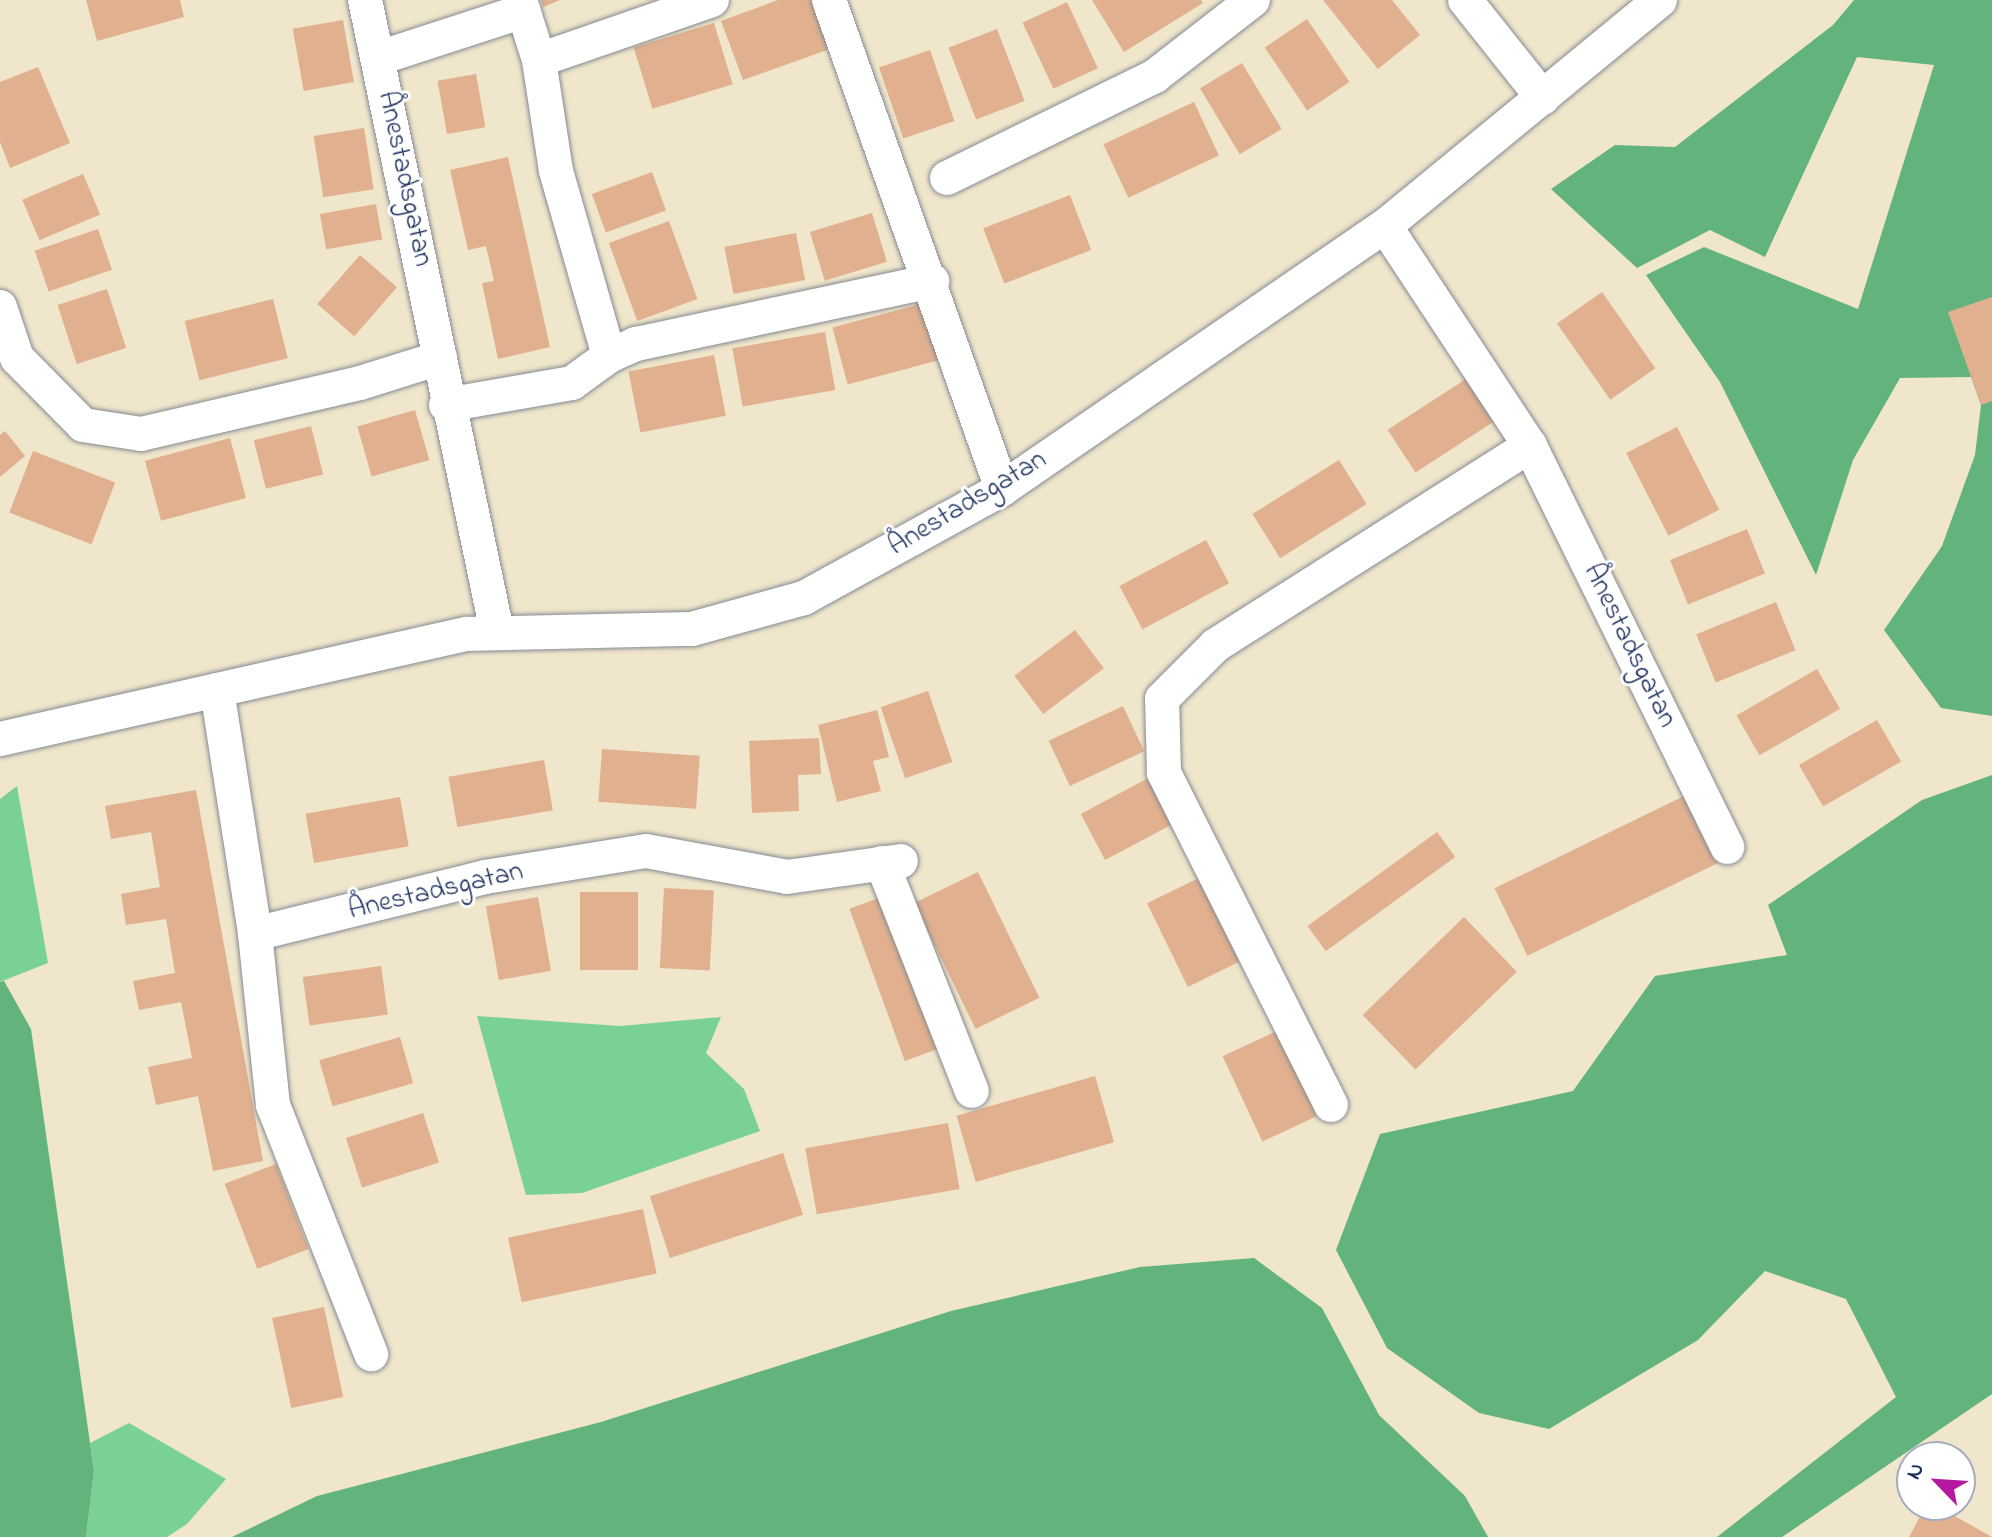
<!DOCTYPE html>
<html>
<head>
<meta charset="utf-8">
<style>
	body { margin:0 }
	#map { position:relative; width:1992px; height:1537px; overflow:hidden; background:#efe6cb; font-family:"Indie Flower",sans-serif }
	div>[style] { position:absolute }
	.green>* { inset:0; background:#7ad196 }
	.forest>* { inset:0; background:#63b37f }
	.building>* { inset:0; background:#e1b08e; transform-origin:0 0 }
	.roads { filter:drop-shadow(0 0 2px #858a94) drop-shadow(0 0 2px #858a94) }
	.minor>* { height:34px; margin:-17px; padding:0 17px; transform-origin:17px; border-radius:17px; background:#fff }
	span { translate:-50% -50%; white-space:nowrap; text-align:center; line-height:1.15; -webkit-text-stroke:6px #fff; paint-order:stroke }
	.street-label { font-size:28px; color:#1b2f5e }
	.north { position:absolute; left:1896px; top:1441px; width:80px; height:80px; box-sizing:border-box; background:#fff; border:2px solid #a4acbf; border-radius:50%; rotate:295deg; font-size:22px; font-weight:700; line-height:32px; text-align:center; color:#1b2f5e }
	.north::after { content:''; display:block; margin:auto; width:28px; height:36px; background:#b5179e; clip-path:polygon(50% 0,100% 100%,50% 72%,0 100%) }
</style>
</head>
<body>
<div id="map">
	<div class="green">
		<i style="clip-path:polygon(17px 786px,48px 963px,0 982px,0 799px)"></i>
		<i style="clip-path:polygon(477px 1016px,620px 1026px,721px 1017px,706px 1053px,744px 1089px,760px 1131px,582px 1193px,526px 1195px)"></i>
		<i style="clip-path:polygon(129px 1423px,226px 1479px,187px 1524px,167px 1537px,86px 1537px,94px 1471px,90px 1443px)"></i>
	</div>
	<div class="forest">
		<i style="clip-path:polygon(1854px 0,1992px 0,1992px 716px,1941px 708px,1884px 630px,1942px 546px,1975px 455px,1981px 405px,1971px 377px,1900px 378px,1853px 460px,1816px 575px,1720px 382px,1646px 275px,1704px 247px,1858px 309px,1934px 65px,1857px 57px,1765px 257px,1710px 230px,1637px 268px,1551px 189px,1615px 145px,1675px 147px,1833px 25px)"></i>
		<i style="clip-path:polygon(1992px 775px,1992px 1394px,1782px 1537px,1717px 1537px,1896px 1397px,1846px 1299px,1765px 1271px,1698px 1340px,1549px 1429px,1479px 1413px,1387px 1348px,1336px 1250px,1380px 1134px,1573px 1091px,1655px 976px,1787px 955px,1768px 905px,1922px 800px)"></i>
		<i style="clip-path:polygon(4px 981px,31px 1029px,94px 1471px,86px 1537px,0 1537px,0 982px)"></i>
		<i style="clip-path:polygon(1254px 1258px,1322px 1308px,1379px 1415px,1465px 1496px,1488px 1537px,232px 1537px,317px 1496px,601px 1422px,951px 1311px,1140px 1267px)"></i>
	</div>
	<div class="building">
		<i style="clip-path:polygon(86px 0,180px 0,184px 17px,97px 41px)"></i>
		<i style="clip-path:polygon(541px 0,560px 0,543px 7px)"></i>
		<i style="clip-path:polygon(778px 0,812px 0,830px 49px,743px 80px,721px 21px)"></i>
		<i style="clip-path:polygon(1092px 0,1201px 0,1203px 3px,1124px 52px)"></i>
		<i style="clip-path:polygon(1323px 0,1392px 0,1420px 35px,1378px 69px)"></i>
		<i style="left:1067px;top:2px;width:73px;height:49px;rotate:65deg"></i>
		<i style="left:1307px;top:19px;width:76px;height:51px;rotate:56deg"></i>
		<i style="left:343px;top:20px;width:63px;height:51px;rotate:80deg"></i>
		<i style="left:714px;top:23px;width:64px;height:84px;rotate:73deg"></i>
		<i style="left:997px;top:29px;width:77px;height:52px;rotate:69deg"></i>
		<i style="left:930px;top:50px;width:75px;height:54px;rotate:71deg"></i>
		<i style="left:1242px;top:63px;width:77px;height:49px;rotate:59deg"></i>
		<i style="clip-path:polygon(38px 67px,70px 143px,10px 168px,0 142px,0 82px)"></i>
		<i style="left:476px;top:74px;width:54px;height:39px;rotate:80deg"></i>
		<i style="left:1194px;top:102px;width:59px;height:100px;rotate:65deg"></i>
		<i style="left:364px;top:128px;width:62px;height:51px;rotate:81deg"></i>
		<i style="clip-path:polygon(508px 157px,550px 347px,498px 359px,482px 283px,494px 281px,486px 246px,468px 250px,450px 170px)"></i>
		<i style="left:652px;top:172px;width:41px;height:64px;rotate:70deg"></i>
		<i style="left:83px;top:174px;width:44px;height:66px;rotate:67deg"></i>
		<i style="left:1070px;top:195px;width:59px;height:93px;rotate:69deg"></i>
		<i style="left:376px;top:204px;width:36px;height:57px;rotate:80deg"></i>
		<i style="left:872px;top:213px;width:51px;height:65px;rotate:73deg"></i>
		<i style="left:669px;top:221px;width:83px;height:64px;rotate:70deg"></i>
		<i style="left:98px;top:229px;width:43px;height:67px;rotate:71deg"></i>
		<i style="left:796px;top:233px;width:48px;height:73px;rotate:79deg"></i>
		<i style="left:360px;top:255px;width:49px;height:65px;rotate:41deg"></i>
		<i style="left:107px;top:289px;width:62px;height:52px;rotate:72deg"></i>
		<i style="left:1602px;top:292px;width:93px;height:55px;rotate:55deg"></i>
		<i style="clip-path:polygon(1992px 297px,1992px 401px,1981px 405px,1948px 312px)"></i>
		<i style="left:273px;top:299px;width:61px;height:91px;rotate:76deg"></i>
		<i style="left:928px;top:302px;width:59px;height:99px;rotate:75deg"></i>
		<i style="left:825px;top:332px;width:59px;height:94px;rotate:80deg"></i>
		<i style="left:714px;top:355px;width:62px;height:87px;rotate:79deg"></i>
		<i style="left:1469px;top:377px;width:51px;height:97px;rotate:57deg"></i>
		<i style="left:415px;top:410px;width:52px;height:60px;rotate:74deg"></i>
		<i style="left:311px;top:426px;width:50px;height:59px;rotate:76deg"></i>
		<i style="left:1677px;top:427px;width:93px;height:57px;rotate:63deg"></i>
		<i style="clip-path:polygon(5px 431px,25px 456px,0 477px,0 435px)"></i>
		<i style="left:230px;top:438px;width:62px;height:88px;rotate:75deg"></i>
		<i style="left:33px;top:451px;width:88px;height:66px;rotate:21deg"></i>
		<i style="left:1339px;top:460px;width:52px;height:102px;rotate:58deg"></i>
		<i style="left:1747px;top:529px;width:48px;height:83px;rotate:68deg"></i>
		<i style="left:1206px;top:540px;width:49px;height:98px;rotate:62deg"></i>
		<i style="left:1776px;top:602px;width:52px;height:86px;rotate:68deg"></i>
		<i style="left:1075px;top:630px;width:48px;height:76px;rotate:53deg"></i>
		<i style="left:1817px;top:669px;width:46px;height:93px;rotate:60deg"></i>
		<i style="left:928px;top:691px;width:75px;height:50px;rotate:71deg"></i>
		<i style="left:1123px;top:706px;width:50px;height:82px;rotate:65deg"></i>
		<i style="clip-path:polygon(877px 710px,889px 757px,873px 761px,881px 791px,837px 802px,818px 725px)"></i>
		<i style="left:1877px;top:720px;width:48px;height:90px;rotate:60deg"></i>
		<i style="clip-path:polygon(819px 738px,821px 774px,798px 775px,799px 811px,752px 813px,749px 741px)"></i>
		<i style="left:602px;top:749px;width:98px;height:53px;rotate:4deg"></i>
		<i style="left:544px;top:760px;width:51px;height:97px;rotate:80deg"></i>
		<i style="left:1154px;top:775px;width:52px;height:83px;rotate:62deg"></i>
		<i style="clip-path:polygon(196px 790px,263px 1161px,213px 1171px,198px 1096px,156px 1105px,148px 1067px,192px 1058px,181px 1002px,139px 1010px,133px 981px,175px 973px,166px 919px,126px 925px,121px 894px,160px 887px,151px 832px,111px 839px,105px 806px)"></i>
		<i style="left:1686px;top:795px;width:75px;height:213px;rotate:64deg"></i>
		<i style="left:400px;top:797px;width:50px;height:96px;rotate:80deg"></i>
		<i style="left:1437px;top:832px;width:31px;height:160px;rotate:54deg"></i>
		<i style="left:978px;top:872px;width:140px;height:71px;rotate:64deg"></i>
		<i style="left:1201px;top:877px;width:93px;height:60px;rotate:64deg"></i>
		<i style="left:664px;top:888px;width:50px;height:80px;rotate:3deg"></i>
		<i style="left:580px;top:892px;width:58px;height:78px"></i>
		<i style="left:887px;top:895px;width:162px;height:40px;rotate:70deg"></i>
		<i style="left:538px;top:897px;width:75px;height:53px;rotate:80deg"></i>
		<i style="left:1464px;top:917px;width:76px;height:141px;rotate:46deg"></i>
		<i style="left:381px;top:966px;width:49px;height:79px;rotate:82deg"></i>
		<i style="left:1277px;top:1031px;width:94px;height:60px;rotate:65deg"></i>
		<i style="left:400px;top:1037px;width:48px;height:84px;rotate:74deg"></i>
		<i style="left:1095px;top:1076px;width:69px;height:144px;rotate:74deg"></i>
		<i style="left:423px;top:1113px;width:52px;height:81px;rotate:72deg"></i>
		<i style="left:948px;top:1123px;width:67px;height:145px;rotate:80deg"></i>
		<i style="left:783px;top:1153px;width:65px;height:140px;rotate:72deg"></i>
		<i style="left:276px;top:1164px;width:91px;height:55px;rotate:69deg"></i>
		<i style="left:643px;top:1209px;width:66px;height:138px;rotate:78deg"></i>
		<i style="left:324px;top:1307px;width:92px;height:53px;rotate:78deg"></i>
		<i style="clip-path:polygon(1926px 1505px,1935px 1505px,1992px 1537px,1909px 1537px)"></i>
	</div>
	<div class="roads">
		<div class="minor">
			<i style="left:365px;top:0;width:646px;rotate:78.2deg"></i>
			<i style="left:520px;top:0;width:63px;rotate:72.4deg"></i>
			<i style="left:539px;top:60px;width:112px;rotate:81.3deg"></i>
			<i style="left:556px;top:171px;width:192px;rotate:74deg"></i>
			<i style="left:829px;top:0;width:519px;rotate:70.52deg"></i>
			<i style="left:1465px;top:0;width:125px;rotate:51.5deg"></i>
			<i style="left:379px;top:58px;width:152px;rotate:-18deg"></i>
			<i style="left:539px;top:60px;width:183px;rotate:-19.1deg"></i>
			<i style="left:947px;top:178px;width:232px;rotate:-26.1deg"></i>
			<i style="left:1155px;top:76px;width:124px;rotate:-37.8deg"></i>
			<i style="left:1385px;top:226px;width:263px;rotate:56.6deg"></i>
			<i style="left:1530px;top:446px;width:447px;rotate:63.8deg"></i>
			<i style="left:0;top:307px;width:54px;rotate:71.6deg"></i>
			<i style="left:17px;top:358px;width:94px;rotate:45.4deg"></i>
			<i style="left:83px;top:425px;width:59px;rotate:8.8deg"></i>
			<i style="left:141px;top:434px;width:225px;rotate:-13.1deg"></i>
			<i style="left:360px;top:383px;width:84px;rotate:-17.4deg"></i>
			<i style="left:446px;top:405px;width:128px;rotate:-9.9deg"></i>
			<i style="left:572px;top:383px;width:46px;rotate:-36.1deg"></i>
			<i style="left:609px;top:356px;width:30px;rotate:-24deg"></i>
			<i style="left:636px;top:344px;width:303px;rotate:-12deg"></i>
			<i style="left:217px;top:690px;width:247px;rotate:81.1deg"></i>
			<i style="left:255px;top:934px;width:172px;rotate:84deg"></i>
			<i style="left:273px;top:1105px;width:268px;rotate:68.5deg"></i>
			<i style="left:0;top:739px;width:478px;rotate:-12.7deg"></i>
			<i style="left:466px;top:634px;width:226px;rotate:-1.3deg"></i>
			<i style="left:692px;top:629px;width:116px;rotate:-15.5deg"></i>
			<i style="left:804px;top:598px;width:226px;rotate:-28.8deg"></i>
			<i style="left:1002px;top:489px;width:465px;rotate:-34.5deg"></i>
			<i style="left:1385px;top:226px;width:356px;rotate:-39.4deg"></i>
			<i style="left:882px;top:863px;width:245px;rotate:68.5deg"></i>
			<i style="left:255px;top:934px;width:237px;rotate:-13.9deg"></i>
			<i style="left:485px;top:877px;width:163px;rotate:-9.2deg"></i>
			<i style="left:646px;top:851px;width:143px;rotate:10.4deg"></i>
			<i style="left:787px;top:877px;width:115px;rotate:-8deg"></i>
			<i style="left:1331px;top:1105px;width:372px;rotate:-116.7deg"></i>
			<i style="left:1164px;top:773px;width:74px;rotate:-91.5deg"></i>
			<i style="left:1162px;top:699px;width:76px;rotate:-45deg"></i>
			<i style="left:1216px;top:645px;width:372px;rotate:-32.4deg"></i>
		</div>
	</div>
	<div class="street-label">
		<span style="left:404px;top:179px;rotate:78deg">Ånestadsgatan</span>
		<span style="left:968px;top:504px;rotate:-31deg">Ånestadsgatan</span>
		<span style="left:1629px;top:646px;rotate:64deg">Ånestadsgatan</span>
		<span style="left:436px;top:892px;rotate:-13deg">Ånestadsgatan</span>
	</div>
	<div class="north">N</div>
</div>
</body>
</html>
